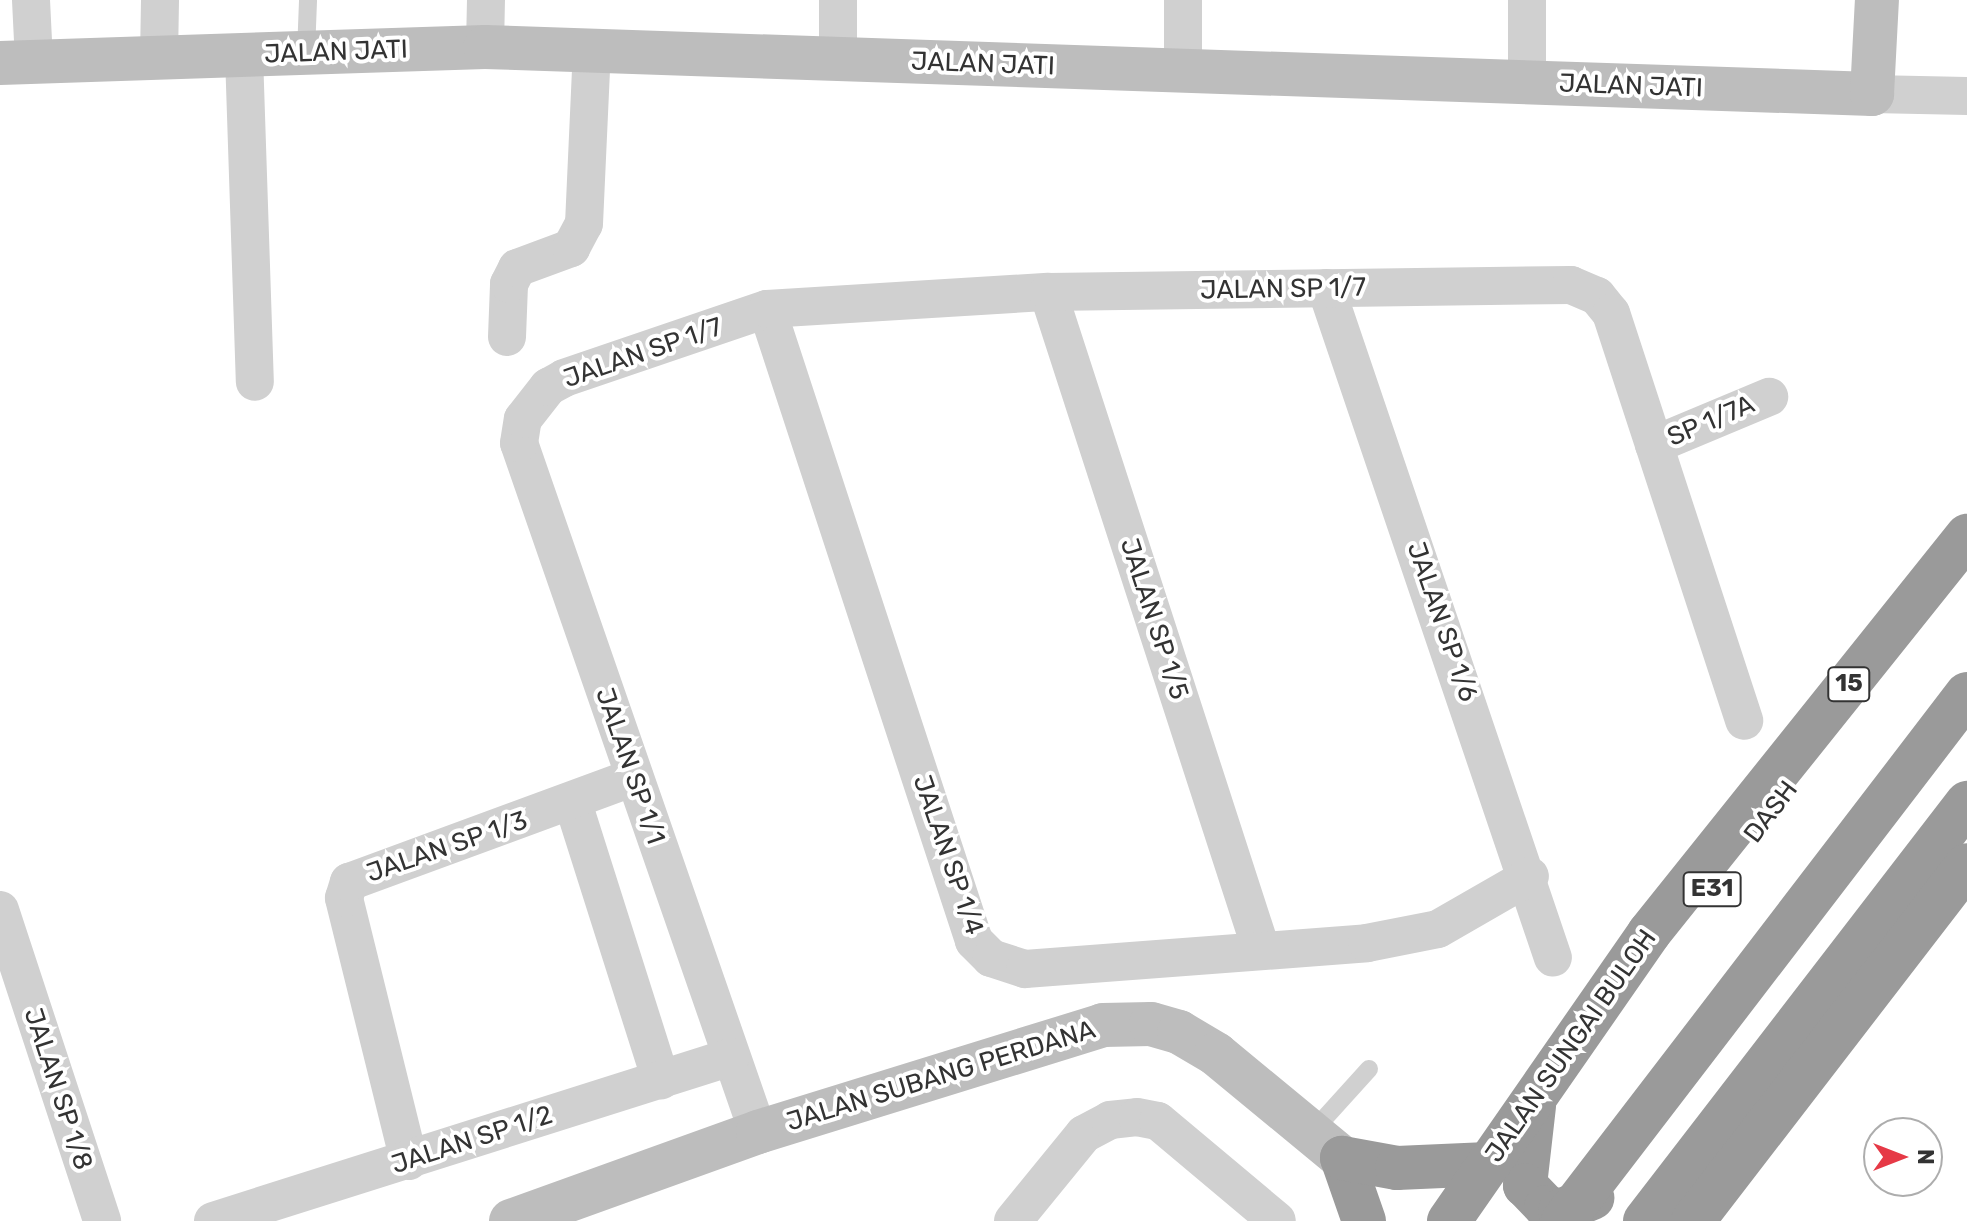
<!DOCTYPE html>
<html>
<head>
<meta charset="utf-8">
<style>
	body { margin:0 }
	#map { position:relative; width:1967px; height:1221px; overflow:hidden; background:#fff; font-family:Rubik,sans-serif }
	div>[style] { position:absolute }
	.lane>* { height:18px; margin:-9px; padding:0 9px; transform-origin:9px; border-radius:9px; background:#d0d0d0 }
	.street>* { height:38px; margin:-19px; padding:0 19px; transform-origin:19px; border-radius:19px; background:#d0d0d0 }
	.secondary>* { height:44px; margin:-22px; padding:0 22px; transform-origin:22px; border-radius:22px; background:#bdbdbd }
	.highway>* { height:44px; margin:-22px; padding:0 22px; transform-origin:22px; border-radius:22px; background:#9a9a9a }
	span { translate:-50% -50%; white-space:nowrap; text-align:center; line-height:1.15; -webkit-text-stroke:8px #fff; paint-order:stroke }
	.shield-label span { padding:2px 6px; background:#fff; border:2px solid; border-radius:6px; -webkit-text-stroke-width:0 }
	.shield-label { font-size:24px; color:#333; font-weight:700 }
	.street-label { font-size:26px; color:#333 }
	.north { position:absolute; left:1863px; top:1117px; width:80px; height:80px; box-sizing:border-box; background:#fff; border:2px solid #adadad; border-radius:50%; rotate:90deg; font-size:22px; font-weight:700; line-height:32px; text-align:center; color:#333 }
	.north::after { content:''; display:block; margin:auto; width:28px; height:36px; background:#e63946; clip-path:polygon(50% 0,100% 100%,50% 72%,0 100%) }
</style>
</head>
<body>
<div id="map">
	<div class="lane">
		<i style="left:306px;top:53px;width:53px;rotate:-87.8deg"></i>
		<i style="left:1312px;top:1132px;width:85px;rotate:-47.9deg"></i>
	</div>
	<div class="street">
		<i style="left:31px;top:0;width:62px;rotate:87.2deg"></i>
		<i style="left:1183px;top:0;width:71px;rotate:90deg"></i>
		<i style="left:485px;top:47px;width:47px;rotate:-88.8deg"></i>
		<i style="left:244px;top:55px;width:327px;rotate:88.1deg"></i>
		<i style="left:159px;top:58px;width:58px;rotate:-89deg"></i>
		<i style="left:838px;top:59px;width:59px;rotate:-90deg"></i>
		<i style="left:1527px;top:83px;width:83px;rotate:-90deg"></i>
		<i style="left:1872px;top:94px;width:95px;rotate:1.2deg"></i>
		<i style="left:1326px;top:288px;width:707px;rotate:71.28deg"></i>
		<i style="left:1048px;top:292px;width:688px;rotate:72.04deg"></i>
		<i style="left:767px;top:309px;width:665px;rotate:71.86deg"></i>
		<i style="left:974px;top:941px;width:24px;rotate:45deg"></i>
		<i style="left:991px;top:958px;width:36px;rotate:18deg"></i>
		<i style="left:1025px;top:969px;width:343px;rotate:-4.3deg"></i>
		<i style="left:1367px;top:943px;width:72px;rotate:-11.2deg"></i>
		<i style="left:1438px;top:929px;width:106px;rotate:-29.9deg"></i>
		<i style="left:507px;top:337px;width:53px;rotate:-87.8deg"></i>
		<i style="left:509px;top:284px;width:18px;rotate:-63deg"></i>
		<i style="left:517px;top:268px;width:58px;rotate:-20.3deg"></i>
		<i style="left:571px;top:248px;width:27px;rotate:-62deg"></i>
		<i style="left:584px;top:224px;width:174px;rotate:-87.4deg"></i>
		<i style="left:1654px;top:445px;width:125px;rotate:-22.7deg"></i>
		<i style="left:573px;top:803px;width:291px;rotate:72.4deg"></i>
		<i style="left:0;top:910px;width:327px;rotate:71.8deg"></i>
		<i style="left:758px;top:1132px;width:729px;rotate:-109.13deg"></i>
		<i style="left:519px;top:443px;width:24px;rotate:-81deg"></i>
		<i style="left:523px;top:419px;width:41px;rotate:-52deg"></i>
		<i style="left:548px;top:387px;width:18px;rotate:-29deg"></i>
		<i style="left:564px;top:378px;width:214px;rotate:-18.8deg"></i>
		<i style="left:767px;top:309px;width:282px;rotate:-3.5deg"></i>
		<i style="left:1048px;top:292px;width:523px;rotate:-0.77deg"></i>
		<i style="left:1571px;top:285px;width:28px;rotate:23deg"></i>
		<i style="left:1597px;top:296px;width:22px;rotate:51deg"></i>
		<i style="left:1611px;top:313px;width:429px;rotate:71.9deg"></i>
		<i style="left:409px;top:1161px;width:271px;rotate:-103.9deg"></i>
		<i style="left:344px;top:898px;width:17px;rotate:-73deg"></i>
		<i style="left:349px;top:882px;width:304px;rotate:-20.2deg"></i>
		<i style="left:213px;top:1221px;width:543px;rotate:-17.57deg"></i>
		<i style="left:1013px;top:1221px;width:112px;rotate:-50.8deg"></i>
		<i style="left:1084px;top:1134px;width:30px;rotate:-28deg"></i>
		<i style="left:1110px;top:1120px;width:27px;rotate:-6deg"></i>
		<i style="left:1137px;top:1117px;width:21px;rotate:11deg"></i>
		<i style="left:1158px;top:1121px;width:155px;rotate:40deg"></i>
	</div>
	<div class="secondary">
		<i style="left:0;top:63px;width:485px;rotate:-1.9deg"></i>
		<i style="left:485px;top:47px;width:1388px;rotate:1.94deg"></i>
		<i style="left:1872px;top:94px;width:94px;rotate:-87deg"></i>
		<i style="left:511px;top:1221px;width:263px;rotate:-19.8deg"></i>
		<i style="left:758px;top:1132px;width:361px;rotate:-17.2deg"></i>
		<i style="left:1103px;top:1025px;width:48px;rotate:-1.2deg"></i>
		<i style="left:1151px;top:1024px;width:29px;rotate:16deg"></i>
		<i style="left:1179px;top:1032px;width:43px;rotate:30.7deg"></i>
		<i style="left:1216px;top:1054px;width:163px;rotate:39.5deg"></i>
	</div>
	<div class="highway">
		<i style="left:1534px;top:1106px;width:80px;rotate:96.5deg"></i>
		<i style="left:1525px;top:1185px;width:30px;rotate:46deg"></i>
		<i style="left:1546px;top:1207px;width:15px;rotate:16deg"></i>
		<i style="left:1560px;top:1211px;width:35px;rotate:-22deg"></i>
		<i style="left:1364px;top:1221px;width:67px;rotate:-109.2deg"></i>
		<i style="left:1342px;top:1158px;width:56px;rotate:10.3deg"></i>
		<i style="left:1397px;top:1168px;width:91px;rotate:-2.5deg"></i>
		<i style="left:1449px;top:1221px;width:351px;rotate:-55.2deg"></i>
		<i style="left:1649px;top:933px;width:509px;rotate:-51.31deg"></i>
		<i style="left:1563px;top:1221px;width:664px;rotate:-52.53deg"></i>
		<i style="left:1645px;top:1221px;width:528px;rotate:-52.39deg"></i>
		<i style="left:1693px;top:1221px;width:449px;rotate:-52.4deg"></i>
	</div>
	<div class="shield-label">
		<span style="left:1849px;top:684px">15</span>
		<span style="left:1712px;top:889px">E31</span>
	</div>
	<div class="street-label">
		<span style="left:336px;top:52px;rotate:-2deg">JALAN JATI</span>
		<span style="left:983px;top:64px;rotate:2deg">JALAN JATI</span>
		<span style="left:1631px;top:86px;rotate:2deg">JALAN JATI</span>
		<span style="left:1283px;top:289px;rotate:-1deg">JALAN SP 1/7</span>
		<span style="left:643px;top:353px;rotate:-19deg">JALAN SP 1/7</span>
		<span style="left:1711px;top:421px;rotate:-23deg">SP 1/7A</span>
		<span style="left:1154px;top:619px;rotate:72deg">JALAN SP 1/5</span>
		<span style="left:1442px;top:622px;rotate:71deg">JALAN SP 1/6</span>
		<span style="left:630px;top:766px;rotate:71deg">JALAN SP 1/1</span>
		<span style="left:1771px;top:812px;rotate:-53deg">DASH</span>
		<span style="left:447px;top:847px;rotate:-19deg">JALAN SP 1/3</span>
		<span style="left:948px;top:855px;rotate:71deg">JALAN SP 1/4</span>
		<span style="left:1571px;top:1046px;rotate:-55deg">JALAN SUNGAI BULOH</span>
		<span style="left:941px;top:1076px;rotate:-17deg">JALAN SUBANG PERDANA</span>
		<span style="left:58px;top:1089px;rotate:72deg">JALAN SP 1/8</span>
		<span style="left:472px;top:1140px;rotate:-18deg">JALAN SP 1/2</span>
	</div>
	<div class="north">N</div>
</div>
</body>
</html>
